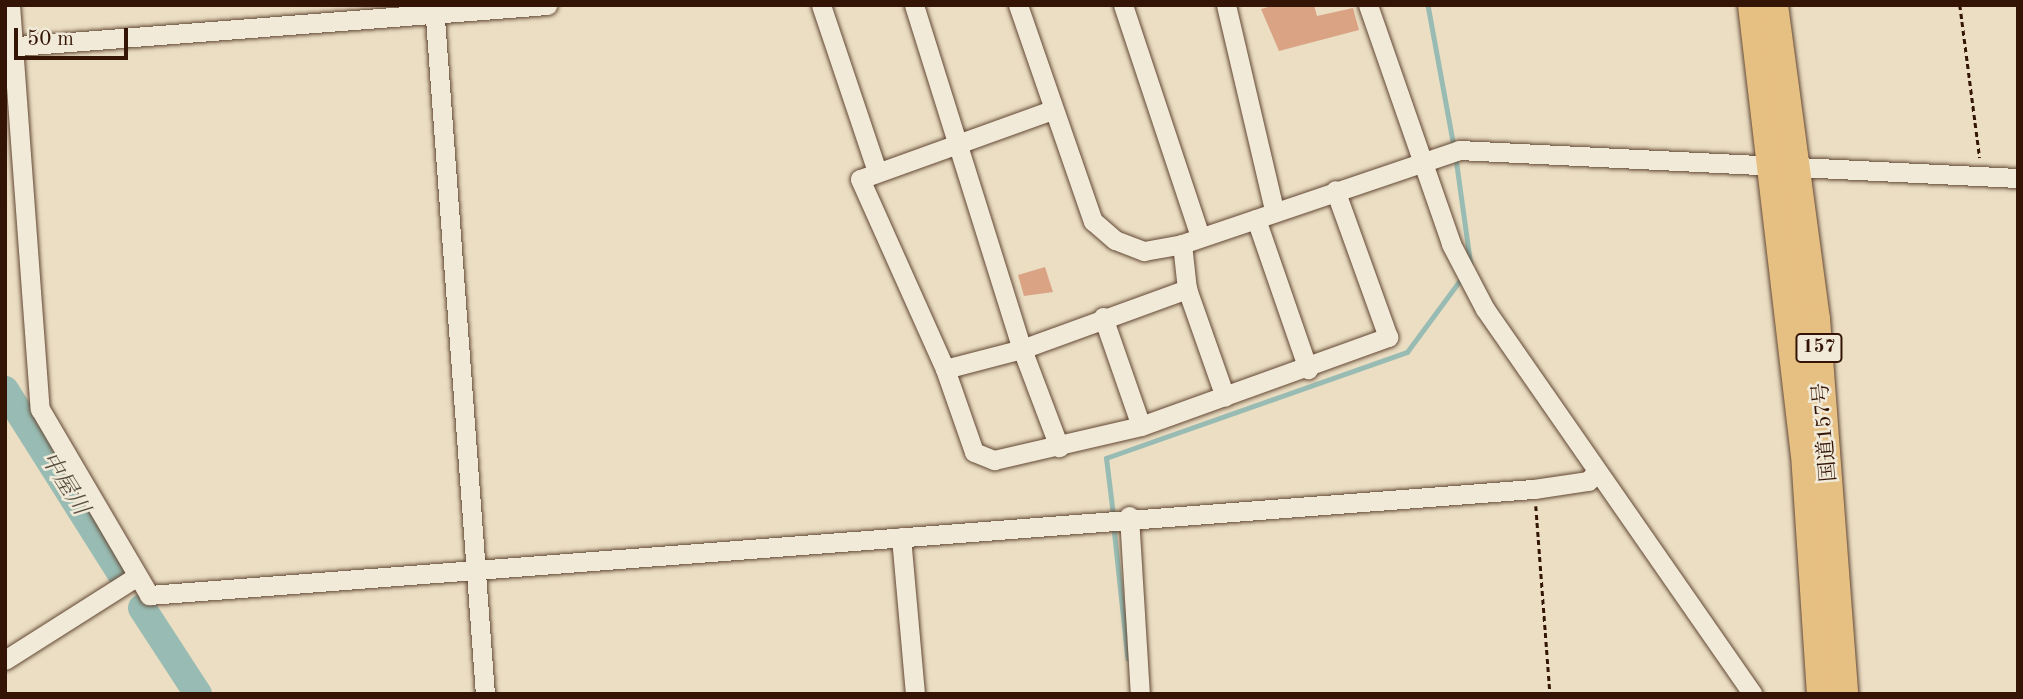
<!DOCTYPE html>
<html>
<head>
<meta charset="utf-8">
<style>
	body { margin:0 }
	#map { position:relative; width:2023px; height:699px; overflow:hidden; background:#ebdec3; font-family:"Old Standard TT","Noto Serif JP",serif }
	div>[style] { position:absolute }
	.stream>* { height:4.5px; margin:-2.25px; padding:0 2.25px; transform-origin:2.25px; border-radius:2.25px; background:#98bcb3 }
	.river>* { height:28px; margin:-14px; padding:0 14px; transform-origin:14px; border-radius:14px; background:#98bcb3 }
	.building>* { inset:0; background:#daa484 }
	.path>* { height:2.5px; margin-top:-1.25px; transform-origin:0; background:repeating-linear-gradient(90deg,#341505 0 5px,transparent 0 8.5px) }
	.roads { filter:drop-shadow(0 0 2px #624734) drop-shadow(0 0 2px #624734) }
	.minor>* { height:19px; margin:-9.5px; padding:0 9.5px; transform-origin:9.5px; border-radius:9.5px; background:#f2ead8 }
	.highway>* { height:28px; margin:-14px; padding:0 14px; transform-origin:14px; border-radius:14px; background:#e6bf82 }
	span { translate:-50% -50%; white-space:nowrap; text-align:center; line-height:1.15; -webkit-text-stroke:5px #f2ead8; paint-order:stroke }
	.shield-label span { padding:2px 5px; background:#f2ead8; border:2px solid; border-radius:5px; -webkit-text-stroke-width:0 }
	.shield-label { font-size:19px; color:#341505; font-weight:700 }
	.street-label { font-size:21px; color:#341505 }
	.water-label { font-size:23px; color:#574f42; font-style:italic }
	.frame { position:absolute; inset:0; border:7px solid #341505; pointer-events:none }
	.scale { position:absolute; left:14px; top:28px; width:114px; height:32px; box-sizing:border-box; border:4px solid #341505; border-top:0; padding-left:9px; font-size:21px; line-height:24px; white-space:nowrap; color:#341505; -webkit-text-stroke:5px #f2ead8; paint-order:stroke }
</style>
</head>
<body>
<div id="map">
	<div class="stream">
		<i style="left:1428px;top:5px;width:143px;rotate:79.6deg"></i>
		<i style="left:1456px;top:158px;width:109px;rotate:82.1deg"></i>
		<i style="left:1113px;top:515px;width:57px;rotate:-97deg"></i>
		<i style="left:1106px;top:458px;width:319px;rotate:-19.4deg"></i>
		<i style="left:1407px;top:352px;width:91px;rotate:-53.5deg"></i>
		<i style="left:1114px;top:528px;width:131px;rotate:83.9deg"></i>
	</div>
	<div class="river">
		<i style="left:5px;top:390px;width:222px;rotate:57.7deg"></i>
		<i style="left:142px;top:608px;width:103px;rotate:56.9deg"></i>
	</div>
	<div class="building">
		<i style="clip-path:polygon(1276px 5px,1314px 5px,1317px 16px,1353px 8px,1359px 30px,1279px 51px,1261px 9px)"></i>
		<i style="clip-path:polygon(1045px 267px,1053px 292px,1024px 296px,1018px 275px)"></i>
	</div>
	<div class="path">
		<i style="left:1960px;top:5px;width:154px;rotate:82.6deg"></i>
		<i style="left:1536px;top:506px;width:189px;rotate:85.7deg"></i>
	</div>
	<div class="roads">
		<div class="minor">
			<i style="left:10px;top:5px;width:405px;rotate:85.8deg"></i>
			<i style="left:40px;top:409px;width:216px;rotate:59.6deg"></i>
			<i style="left:149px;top:595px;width:1389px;rotate:-4.38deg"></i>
			<i style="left:1534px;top:489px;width:55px;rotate:-8.4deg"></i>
			<i style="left:1588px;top:481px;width:13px;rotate:-48deg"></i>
			<i style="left:434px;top:5px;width:691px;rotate:85.77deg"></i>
			<i style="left:821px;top:5px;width:175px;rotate:71.4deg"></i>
			<i style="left:914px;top:5px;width:361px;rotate:72.6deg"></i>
			<i style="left:1022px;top:349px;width:105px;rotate:69.3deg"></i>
			<i style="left:1018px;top:5px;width:229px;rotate:70.9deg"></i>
			<i style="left:1093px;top:221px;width:29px;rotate:41deg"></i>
			<i style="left:1115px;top:240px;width:31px;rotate:21deg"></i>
			<i style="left:1144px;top:251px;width:39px;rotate:-10deg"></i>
			<i style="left:1182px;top:244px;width:293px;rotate:-18.7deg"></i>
			<i style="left:1459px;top:150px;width:560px;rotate:2.87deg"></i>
			<i style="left:1123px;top:5px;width:243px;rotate:71.6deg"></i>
			<i style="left:1226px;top:5px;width:211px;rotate:76.8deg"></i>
			<i style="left:1368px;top:5px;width:253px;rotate:70.8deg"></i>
			<i style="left:1451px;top:244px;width:73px;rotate:62.4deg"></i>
			<i style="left:1485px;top:309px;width:469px;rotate:55.2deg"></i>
			<i style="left:5px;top:47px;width:544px;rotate:-4.43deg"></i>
			<i style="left:1052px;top:110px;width:204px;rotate:160.2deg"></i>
			<i style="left:860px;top:179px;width:208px;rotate:65.9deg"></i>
			<i style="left:945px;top:369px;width:88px;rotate:70.7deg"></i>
			<i style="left:974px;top:452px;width:22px;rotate:22deg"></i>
			<i style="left:994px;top:460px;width:151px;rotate:-13deg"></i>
			<i style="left:1141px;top:426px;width:263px;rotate:-19.8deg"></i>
			<i style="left:1388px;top:337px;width:156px;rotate:-109.8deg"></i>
			<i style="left:1256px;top:219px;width:159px;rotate:70.9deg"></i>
			<i style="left:1182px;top:244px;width:45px;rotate:83.7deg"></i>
			<i style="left:1187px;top:289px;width:114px;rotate:70.6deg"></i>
			<i style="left:1103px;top:317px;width:115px;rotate:70.8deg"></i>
			<i style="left:945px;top:369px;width:80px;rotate:-14.6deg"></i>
			<i style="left:1022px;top:349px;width:176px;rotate:-20deg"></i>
			<i style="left:1129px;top:516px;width:178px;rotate:86.5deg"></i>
			<i style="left:901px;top:537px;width:158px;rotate:84.9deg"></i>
			<i style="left:5px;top:660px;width:155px;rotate:-32.4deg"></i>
		</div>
		<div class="highway">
			<i style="left:1752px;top:5px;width:452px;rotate:83.3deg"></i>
			<i style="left:1805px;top:454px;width:241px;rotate:86.2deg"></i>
			<i style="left:1774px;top:5px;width:317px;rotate:82.4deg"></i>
			<i style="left:1816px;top:319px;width:376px;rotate:85.7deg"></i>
		</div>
	</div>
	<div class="shield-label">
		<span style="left:1819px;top:348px">157</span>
	</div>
	<div class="street-label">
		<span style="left:1826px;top:432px;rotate:-95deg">国道157号</span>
	</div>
	<div class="water-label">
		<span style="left:64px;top:484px;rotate:58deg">中屋川</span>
	</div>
	<div class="frame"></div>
	<div class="scale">50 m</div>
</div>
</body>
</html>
